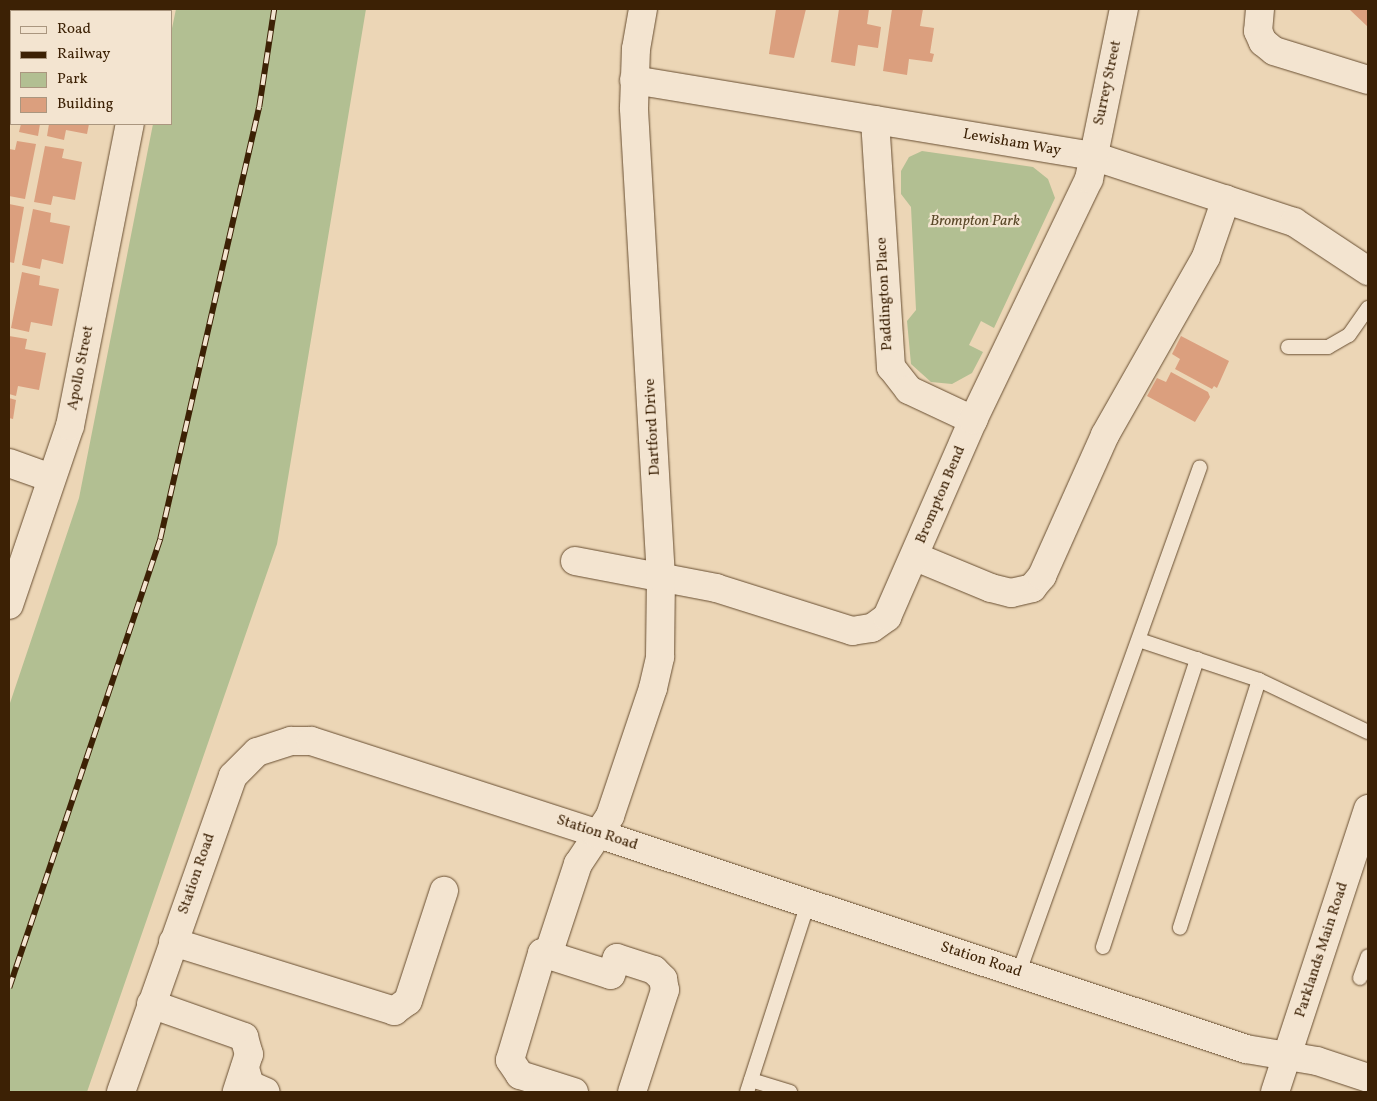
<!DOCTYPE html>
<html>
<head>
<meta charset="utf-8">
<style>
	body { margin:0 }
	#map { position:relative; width:1377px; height:1101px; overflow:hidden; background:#ecd6b6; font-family:Vollkorn,serif }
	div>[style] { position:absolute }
	.green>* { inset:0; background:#b2bf92 }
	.building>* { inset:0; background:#db9f7e; transform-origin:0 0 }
	.roads { filter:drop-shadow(0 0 1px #684e31) drop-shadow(0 0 1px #684e31) }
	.service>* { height:14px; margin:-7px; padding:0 7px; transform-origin:7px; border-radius:7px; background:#f3e4d0 }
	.minor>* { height:28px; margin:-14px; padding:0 14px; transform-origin:14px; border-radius:14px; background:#f3e4d0 }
	.tertiary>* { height:28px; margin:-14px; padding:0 14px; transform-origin:14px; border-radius:14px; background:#f3e4d0 }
	.rail>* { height:5.5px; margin-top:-2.75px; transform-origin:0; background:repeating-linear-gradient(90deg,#f3e4d0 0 11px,#3c2105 0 22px); box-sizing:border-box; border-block:1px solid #3c2105 }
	span { translate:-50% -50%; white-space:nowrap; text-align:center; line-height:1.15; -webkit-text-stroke:4.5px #f3e4d0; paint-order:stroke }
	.street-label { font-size:15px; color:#3c2105 }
	.park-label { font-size:15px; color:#5a4828; font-style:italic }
	.frame { position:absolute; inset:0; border:10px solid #3c2105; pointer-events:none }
	.legend { position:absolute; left:10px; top:10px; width:162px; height:115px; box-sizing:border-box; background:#f3e4d0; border:1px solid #aa967f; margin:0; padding:6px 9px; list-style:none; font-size:15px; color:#3c2105 }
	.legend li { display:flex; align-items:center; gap:10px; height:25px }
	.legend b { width:25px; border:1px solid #aa967f }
</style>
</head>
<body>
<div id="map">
	<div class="green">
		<i style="clip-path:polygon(176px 9px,366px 9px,277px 544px,87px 1092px,9px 1092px,9px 706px,79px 498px,153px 124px,171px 124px,171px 33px)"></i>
		<i style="clip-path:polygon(922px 151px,1033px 167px,1048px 179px,1055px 198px,994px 328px,981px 321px,969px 345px,983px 352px,972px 373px,952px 384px,931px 382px,911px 364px,907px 321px,916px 310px,911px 207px,901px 194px,901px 171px,909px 157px)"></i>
	</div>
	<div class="building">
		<i style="clip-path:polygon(776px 9px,806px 9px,794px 58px,769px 54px)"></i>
		<i style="clip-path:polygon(839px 9px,869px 9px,867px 24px,881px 27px,878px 48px,858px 45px,855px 66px,831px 62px)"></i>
		<i style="clip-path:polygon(892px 9px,923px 9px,920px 26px,934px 28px,930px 53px,934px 54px,932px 62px,909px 59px,907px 75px,883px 71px)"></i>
		<i style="clip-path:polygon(1349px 9px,1368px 9px,1368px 27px)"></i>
		<i style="left:9px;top:82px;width:2px;height:40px;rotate:27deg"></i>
		<i style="clip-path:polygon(21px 124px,40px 124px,38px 136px,19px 132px)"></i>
		<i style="clip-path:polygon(49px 124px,89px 124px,87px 134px,66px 130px,64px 140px,47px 136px)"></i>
		<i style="clip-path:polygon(17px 141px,36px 144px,25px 199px,9px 196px,9px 149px,15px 150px)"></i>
		<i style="clip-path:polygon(45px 146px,64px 149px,62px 158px,82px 162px,75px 200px,53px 196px,51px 205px,34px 202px)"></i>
		<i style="clip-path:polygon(9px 204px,24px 207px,14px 263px,9px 262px)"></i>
		<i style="clip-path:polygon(33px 209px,51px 213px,50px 222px,70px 226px,63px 264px,42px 259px,40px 269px,22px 265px)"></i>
		<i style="clip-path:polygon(22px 272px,40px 276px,39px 285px,59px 289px,52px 326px,31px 322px,29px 332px,11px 328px)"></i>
		<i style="clip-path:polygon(9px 336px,27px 339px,25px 349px,46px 353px,39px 390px,18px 386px,16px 396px,9px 394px)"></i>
		<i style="clip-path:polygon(1181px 336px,1229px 361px,1217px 388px,1214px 386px,1212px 389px,1175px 369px,1180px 359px,1172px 354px)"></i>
		<i style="clip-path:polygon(1171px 372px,1208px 392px,1210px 397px,1195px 422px,1147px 396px,1157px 378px,1166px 382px)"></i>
		<i style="clip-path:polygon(9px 398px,16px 400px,13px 419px,9px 418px)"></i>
	</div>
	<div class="roads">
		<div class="service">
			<i style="left:1288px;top:347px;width:40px"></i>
			<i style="left:1328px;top:347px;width:24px;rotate:-30deg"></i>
			<i style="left:1349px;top:335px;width:33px;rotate:-55deg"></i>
			<i style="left:1139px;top:640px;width:126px;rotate:18.4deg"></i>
			<i style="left:1259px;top:680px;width:260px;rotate:107.7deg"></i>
			<i style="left:1259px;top:680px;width:121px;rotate:25.5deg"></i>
			<i style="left:1103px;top:947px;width:303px;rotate:-71.9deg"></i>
			<i style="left:1019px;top:972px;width:536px;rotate:-70.28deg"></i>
			<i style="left:1360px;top:978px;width:23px;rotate:-70deg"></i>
			<i style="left:751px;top:1080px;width:41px;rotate:17.1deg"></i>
			<i style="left:747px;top:1092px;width:199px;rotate:-72.1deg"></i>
		</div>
		<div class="minor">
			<i style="left:37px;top:9px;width:12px;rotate:9deg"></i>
			<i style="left:1260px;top:9px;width:22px;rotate:95deg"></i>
			<i style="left:1258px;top:31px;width:12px;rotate:66deg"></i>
			<i style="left:1263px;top:42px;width:14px;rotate:39deg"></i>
			<i style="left:1274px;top:51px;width:98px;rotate:17.1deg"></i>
			<i style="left:152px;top:11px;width:2px;rotate:-90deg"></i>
			<i style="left:634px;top:80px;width:465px;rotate:9.4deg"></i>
			<i style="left:1093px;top:156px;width:212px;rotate:18.2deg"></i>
			<i style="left:1294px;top:222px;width:89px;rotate:33.5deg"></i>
			<i style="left:875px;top:120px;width:248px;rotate:86.3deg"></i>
			<i style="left:891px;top:367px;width:29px;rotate:52deg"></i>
			<i style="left:909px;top:390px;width:71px;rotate:25.1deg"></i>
			<i style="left:9px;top:463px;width:45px;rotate:19.7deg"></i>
			<i style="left:916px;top:557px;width:81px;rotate:22.5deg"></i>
			<i style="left:991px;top:588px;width:21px;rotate:14deg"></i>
			<i style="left:1011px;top:593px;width:22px;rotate:-13deg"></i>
			<i style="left:1032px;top:588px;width:16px;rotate:-50deg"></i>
			<i style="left:1042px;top:576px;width:154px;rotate:-65.9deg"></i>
			<i style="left:1105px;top:435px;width:205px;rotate:-60.4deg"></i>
			<i style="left:1206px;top:257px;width:61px;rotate:-71deg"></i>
			<i style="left:575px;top:561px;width:144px;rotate:10.8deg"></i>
			<i style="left:716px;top:588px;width:143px;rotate:17.5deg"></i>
			<i style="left:852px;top:631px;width:20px;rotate:-9deg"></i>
			<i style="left:872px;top:628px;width:19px;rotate:-36deg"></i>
			<i style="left:887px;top:617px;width:215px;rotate:-66.4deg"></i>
			<i style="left:973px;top:420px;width:267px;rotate:-64.3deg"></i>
			<i style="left:1089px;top:179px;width:174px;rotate:-78.4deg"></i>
			<i style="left:9px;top:605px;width:189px;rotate:-71.2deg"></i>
			<i style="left:70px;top:426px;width:308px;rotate:-78.8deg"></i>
			<i style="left:173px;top:942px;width:232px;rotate:17.3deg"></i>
			<i style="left:394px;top:1011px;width:17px;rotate:-36deg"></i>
			<i style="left:408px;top:1001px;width:116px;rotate:-71.9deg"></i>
			<i style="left:548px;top:955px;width:96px;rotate:-71.8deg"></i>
			<i style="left:578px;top:864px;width:58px;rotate:-56.3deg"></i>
			<i style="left:610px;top:816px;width:135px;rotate:-71.4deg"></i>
			<i style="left:653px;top:688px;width:32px;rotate:-77deg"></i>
			<i style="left:660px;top:657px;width:79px;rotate:-89.3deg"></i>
			<i style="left:661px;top:578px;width:471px;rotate:-93.3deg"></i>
			<i style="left:634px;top:108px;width:59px;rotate:-88.1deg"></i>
			<i style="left:636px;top:49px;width:41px;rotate:-80.1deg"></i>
			<i style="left:151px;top:1004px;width:99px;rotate:19.5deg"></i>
			<i style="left:244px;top:1037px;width:18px;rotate:74deg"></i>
			<i style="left:249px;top:1054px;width:40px;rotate:108deg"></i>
			<i style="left:245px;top:1068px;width:18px;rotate:74deg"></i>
			<i style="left:250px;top:1085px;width:17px;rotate:24deg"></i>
			<i style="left:121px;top:1092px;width:335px;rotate:-70.5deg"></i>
			<i style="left:233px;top:776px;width:34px;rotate:-45deg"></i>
			<i style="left:257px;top:752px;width:36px;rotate:-18deg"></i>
			<i style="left:291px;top:741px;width:20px"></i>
			<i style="left:311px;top:741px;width:299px;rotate:17.9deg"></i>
			<i style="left:596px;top:833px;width:685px;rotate:18.38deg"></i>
			<i style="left:1246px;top:1049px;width:72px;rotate:9.6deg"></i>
			<i style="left:1317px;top:1061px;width:54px;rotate:18.4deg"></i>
			<i style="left:574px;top:1092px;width:57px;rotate:-162.5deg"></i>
			<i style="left:520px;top:1075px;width:18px;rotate:-124deg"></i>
			<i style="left:510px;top:1060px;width:112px;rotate:-73.3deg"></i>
			<i style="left:542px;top:953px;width:72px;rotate:17.7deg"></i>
			<i style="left:611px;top:975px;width:18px;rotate:-71deg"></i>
			<i style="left:617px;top:958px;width:39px;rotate:18deg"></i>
			<i style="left:654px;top:970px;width:13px;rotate:45deg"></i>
			<i style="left:663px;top:979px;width:11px;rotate:80deg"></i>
			<i style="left:665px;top:990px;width:107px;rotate:107.9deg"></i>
		</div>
		<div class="tertiary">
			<i style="left:1275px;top:1092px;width:298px;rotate:-71.8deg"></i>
		</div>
	</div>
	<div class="rail">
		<i style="left:9px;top:988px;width:474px;rotate:-71.4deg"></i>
		<i style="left:160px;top:539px;width:443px;rotate:-77.1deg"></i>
		<i style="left:259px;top:107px;width:99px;rotate:-81.3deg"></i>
	</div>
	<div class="street-label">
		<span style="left:1108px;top:83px;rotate:-78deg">Surrey Street</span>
		<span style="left:1012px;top:143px;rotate:10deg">Lewisham Way</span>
		<span style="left:885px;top:294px;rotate:-93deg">Paddington Place</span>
		<span style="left:81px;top:368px;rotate:-79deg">Apollo Street</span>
		<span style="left:653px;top:427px;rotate:-93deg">Dartford Drive</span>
		<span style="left:941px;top:495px;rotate:-67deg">Brompton Bend</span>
		<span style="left:597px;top:833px;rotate:18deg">Station Road</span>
		<span style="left:197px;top:874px;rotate:-71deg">Station Road</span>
		<span style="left:1322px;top:950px;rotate:-72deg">Parklands Main Road</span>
		<span style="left:981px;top:960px;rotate:18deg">Station Road</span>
	</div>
	<div class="park-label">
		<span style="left:975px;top:222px">Brompton Park</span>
	</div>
	<div class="frame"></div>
	<ul class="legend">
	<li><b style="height:6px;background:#f3e4d0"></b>Road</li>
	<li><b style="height:6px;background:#3c2105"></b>Railway</li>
	<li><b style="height:14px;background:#b2bf92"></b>Park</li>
	<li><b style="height:14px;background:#db9f7e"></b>Building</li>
	</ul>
</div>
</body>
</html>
